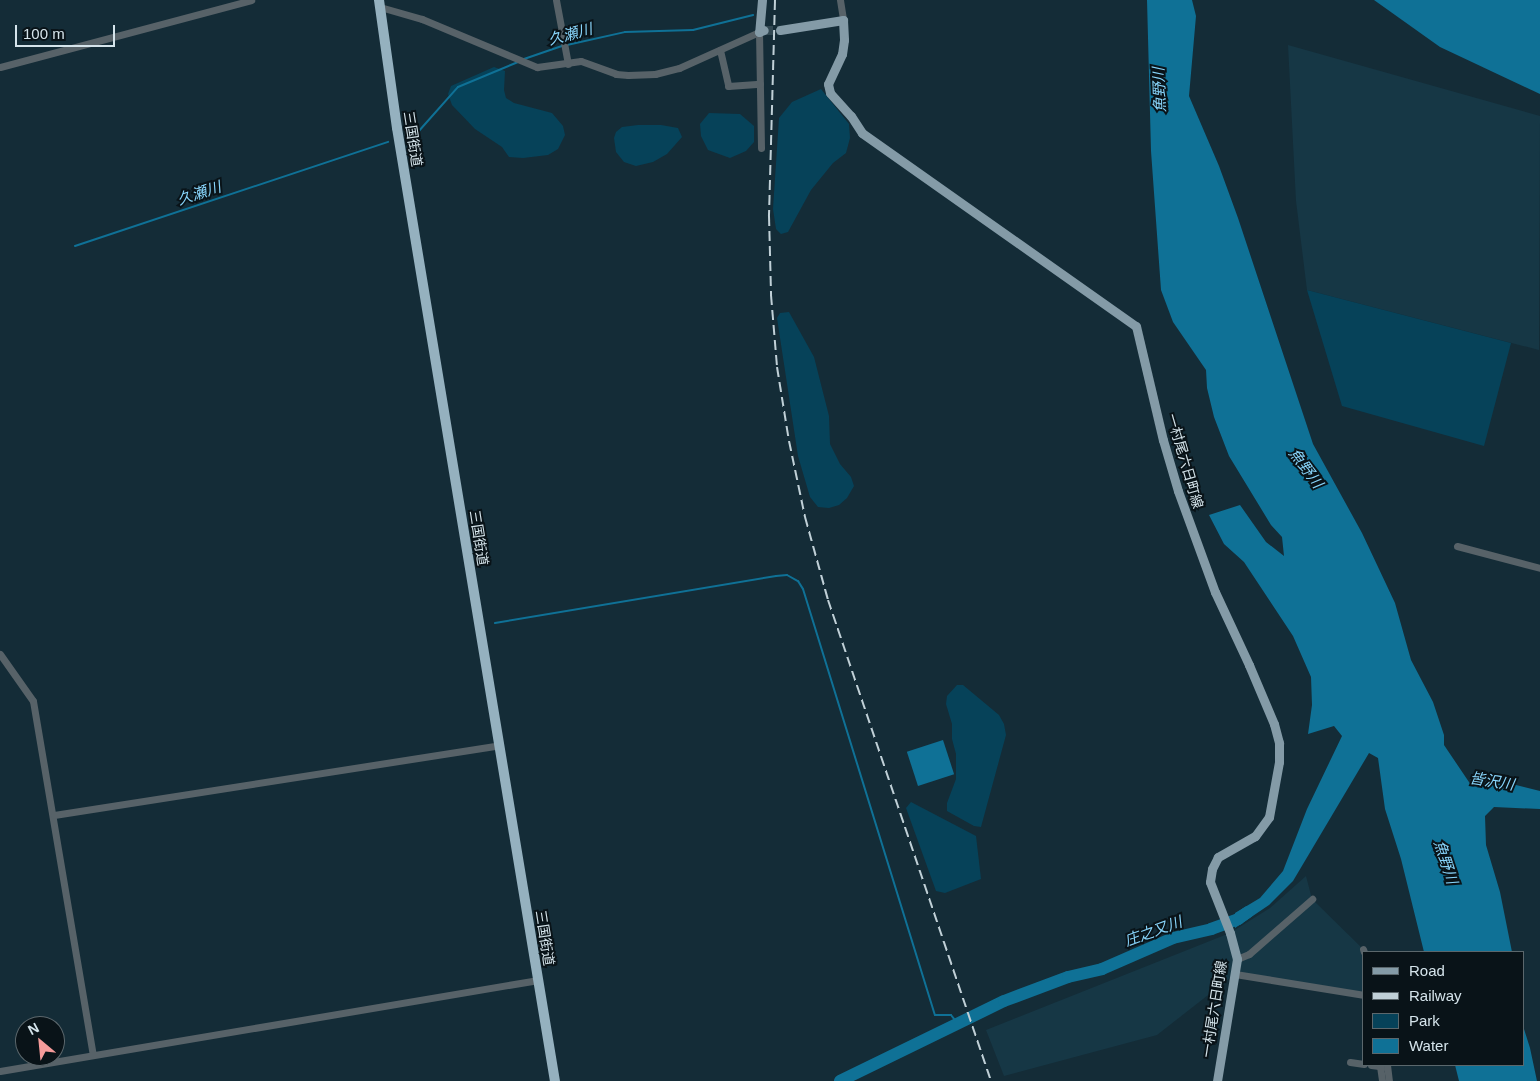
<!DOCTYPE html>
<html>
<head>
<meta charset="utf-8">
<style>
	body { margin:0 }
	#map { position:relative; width:1540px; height:1081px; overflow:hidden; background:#142c37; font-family:Helvetica,"Noto Sans JP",sans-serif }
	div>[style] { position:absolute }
	.built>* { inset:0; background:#163745 }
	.green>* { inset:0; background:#064259 }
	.water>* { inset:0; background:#0f7196; transform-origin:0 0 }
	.stream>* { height:2px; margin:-1px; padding:0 1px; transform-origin:1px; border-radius:1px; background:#0f7196 }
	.river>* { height:12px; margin:-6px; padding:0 6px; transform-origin:6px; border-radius:6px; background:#0f7196 }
	.major-tunnel>* { height:9px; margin-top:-4.5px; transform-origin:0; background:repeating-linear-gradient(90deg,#314852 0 9px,transparent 0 13.5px) }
	.minor>* { height:7px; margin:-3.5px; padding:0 3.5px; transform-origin:3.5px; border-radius:3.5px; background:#576268 }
	.major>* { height:9px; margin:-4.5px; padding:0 4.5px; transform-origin:4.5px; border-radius:4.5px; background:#849ba7 }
	.highway>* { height:10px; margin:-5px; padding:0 5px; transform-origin:5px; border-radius:5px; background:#95b1bf }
	.rail>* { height:2px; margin-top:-1px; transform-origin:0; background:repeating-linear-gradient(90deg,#c0d0d7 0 10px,transparent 0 15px) }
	span { translate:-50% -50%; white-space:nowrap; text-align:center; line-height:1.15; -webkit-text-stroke:4px #091318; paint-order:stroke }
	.street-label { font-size:14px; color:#d5e4eb }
	.water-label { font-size:15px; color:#88d5fb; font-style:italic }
	.legend { position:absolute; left:1362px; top:951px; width:162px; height:115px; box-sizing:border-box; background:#091318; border:1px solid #5b676c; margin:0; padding:6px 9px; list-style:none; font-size:15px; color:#d5e4eb }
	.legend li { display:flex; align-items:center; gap:10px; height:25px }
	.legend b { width:25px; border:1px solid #5b676c }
	.north { position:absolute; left:15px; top:1016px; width:50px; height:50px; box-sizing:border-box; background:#091318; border:1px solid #5b676c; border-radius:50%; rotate:332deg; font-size:14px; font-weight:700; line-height:20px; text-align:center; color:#d5e4eb }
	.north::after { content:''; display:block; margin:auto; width:18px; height:22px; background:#f59b9a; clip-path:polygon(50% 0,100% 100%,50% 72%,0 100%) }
	.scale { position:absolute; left:15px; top:25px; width:100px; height:22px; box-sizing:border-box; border:2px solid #d5e4eb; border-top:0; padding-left:6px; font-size:15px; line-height:18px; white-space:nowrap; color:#d5e4eb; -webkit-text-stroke:4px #091318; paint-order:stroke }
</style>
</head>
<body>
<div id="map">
	<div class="built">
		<i style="clip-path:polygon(1288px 45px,1540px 116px,1539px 350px,1307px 290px,1296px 201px)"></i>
		<i style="clip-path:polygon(1306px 876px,1312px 899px,1363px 949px,1364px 995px,1235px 974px,1157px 1035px,1004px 1076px,986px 1030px,1230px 933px,1270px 908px)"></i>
	</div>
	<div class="green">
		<i style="clip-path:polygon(494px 67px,505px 71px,504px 90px,506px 98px,514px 103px,552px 113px,563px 126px,565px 135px,558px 149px,548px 155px,523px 158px,509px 157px,502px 147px,475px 129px,452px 105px,448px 94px,451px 86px)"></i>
		<i style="clip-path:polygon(821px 89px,849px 124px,850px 138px,846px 153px,833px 163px,811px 190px,788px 232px,781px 234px,776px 229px,773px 209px,779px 118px,792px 102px)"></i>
		<i style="clip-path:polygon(709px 113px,740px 114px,754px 126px,754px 142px,746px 151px,730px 158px,708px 150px,701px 136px,700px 124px)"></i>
		<i style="clip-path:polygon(638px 125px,661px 125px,678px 128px,682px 137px,667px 154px,653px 162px,636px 166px,624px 162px,616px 152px,614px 138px,616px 132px,622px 127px)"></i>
		<i style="clip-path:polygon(1307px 290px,1511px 343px,1484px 446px,1342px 406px)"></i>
		<i style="clip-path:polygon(789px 312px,814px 357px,829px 416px,830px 444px,840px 464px,851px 477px,854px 486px,847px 498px,839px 505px,829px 508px,818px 507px,810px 497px,798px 456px,777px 318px,780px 313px)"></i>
		<i style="clip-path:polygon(957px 685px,963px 685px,999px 715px,1004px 724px,1006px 735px,981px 827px,974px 826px,947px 811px,947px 803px,956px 779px,956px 754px,952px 739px,952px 724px,946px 704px,947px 696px)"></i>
		<i style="clip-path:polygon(911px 802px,976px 836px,981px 879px,945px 893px,936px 891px,906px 808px)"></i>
	</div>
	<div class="water">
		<i style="clip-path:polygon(1147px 0,1192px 0,1196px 16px,1189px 96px,1219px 166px,1238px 218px,1313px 444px,1362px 533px,1395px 603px,1411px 660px,1433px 702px,1444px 735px,1444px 745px,1471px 785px,1500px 781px,1540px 791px,1540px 809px,1494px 807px,1485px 816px,1486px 845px,1500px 892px,1512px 952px,1424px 952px,1401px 859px,1385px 809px,1378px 758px,1369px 753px,1293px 881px,1269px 905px,1235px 928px,1235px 913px,1260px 898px,1283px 871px,1307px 809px,1342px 736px,1334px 726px,1308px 734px,1312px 705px,1311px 677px,1293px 636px,1244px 562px,1224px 544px,1209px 515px,1240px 505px,1266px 542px,1284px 556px,1282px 537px,1271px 525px,1229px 456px,1214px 417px,1207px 388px,1206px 370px,1173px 322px,1161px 290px,1151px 151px)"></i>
		<i style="clip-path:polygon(1374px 0,1540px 0,1540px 94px,1440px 47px)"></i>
		<i style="left:943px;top:740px;width:36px;height:38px;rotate:72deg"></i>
		<i style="clip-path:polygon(1524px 1029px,1530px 1048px,1537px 1081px,1459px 1081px,1455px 1065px,1524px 1065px)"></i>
	</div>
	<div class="stream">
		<i style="left:567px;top:45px;width:59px;rotate:-12.6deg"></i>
		<i style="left:625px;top:32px;width:68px;rotate:-1.7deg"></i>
		<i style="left:693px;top:30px;width:62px;rotate:-14deg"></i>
		<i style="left:524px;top:59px;width:40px;rotate:-18.9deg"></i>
		<i style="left:418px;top:132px;width:60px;rotate:-48.4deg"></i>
		<i style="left:458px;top:87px;width:65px;rotate:-22.6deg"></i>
		<i style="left:75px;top:246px;width:330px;rotate:-18.4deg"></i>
		<i style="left:495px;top:623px;width:285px;rotate:-9.5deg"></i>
		<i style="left:776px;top:576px;width:11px;rotate:-5deg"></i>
		<i style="left:787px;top:575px;width:13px;rotate:29deg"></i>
		<i style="left:798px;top:581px;width:9px;rotate:58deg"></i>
		<i style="left:803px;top:589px;width:446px;rotate:72.8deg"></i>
		<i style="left:935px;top:1015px;width:16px"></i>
		<i style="left:951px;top:1015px;width:11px;rotate:52deg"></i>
	</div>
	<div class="river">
		<i style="left:840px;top:1081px;width:182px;rotate:-26deg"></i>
		<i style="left:1004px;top:1001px;width:68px;rotate:-20.6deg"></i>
		<i style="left:1068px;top:977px;width:35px;rotate:-13deg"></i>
		<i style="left:1102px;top:969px;width:77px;rotate:-23.6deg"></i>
		<i style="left:1173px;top:938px;width:39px;rotate:-13deg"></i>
		<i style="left:1211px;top:929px;width:29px;rotate:-20deg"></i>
		<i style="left:1238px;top:919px;width:12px;rotate:-35deg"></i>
	</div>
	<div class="major-tunnel">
		<i style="left:764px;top:30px;width:16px"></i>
	</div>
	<div class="minor">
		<i style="left:556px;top:0;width:65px;rotate:79.4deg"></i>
		<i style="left:840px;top:0;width:20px;rotate:81deg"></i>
		<i style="left:380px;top:7px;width:44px;rotate:15.9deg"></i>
		<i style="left:422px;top:19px;width:125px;rotate:22.7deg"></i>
		<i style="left:537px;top:67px;width:44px;rotate:-7.8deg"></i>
		<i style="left:581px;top:61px;width:37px;rotate:20deg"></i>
		<i style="left:616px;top:74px;width:12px;rotate:5deg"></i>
		<i style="left:628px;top:75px;width:27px;rotate:-2deg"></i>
		<i style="left:655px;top:74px;width:25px;rotate:-14deg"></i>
		<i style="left:679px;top:68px;width:88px;rotate:-24.2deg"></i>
		<i style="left:759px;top:32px;width:116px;rotate:89deg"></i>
		<i style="left:720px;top:50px;width:37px;rotate:77deg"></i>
		<i style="left:728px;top:86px;width:32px;rotate:-4deg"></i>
		<i style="left:0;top:67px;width:260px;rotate:-14.9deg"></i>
		<i style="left:1457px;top:546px;width:86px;rotate:14.8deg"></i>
		<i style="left:0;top:654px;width:57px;rotate:54.9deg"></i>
		<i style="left:33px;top:701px;width:358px;rotate:80.4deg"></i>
		<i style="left:54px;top:815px;width:451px;rotate:-8.9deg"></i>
		<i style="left:1363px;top:949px;width:3px;rotate:72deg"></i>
		<i style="left:1237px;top:959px;width:13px;rotate:-23deg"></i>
		<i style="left:1249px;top:954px;width:84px;rotate:-41.1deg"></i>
		<i style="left:1235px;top:974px;width:131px;rotate:9.2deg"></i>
		<i style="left:1350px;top:1062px;width:14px;rotate:8deg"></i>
		<i style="left:1371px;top:1065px;width:16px;rotate:7deg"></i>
		<i style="left:1387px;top:1065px;width:16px;rotate:83deg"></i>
		<i style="left:1380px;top:1066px;width:15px;rotate:82deg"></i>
		<i style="left:0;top:1071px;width:546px;rotate:-9.6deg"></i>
	</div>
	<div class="major">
		<i style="left:762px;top:0;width:32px;rotate:95deg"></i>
		<i style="left:759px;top:32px;width:5px;rotate:-22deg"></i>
		<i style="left:780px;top:30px;width:64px;rotate:-9deg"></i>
		<i style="left:843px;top:20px;width:20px;rotate:87deg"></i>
		<i style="left:844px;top:40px;width:14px;rotate:98deg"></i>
		<i style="left:842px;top:54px;width:33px;rotate:115deg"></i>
		<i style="left:828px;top:84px;width:9px;rotate:77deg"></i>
		<i style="left:830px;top:93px;width:31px;rotate:48deg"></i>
		<i style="left:851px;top:116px;width:20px;rotate:57deg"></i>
		<i style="left:862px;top:133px;width:335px;rotate:35.2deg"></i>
		<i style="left:1136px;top:326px;width:117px;rotate:76.7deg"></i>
		<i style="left:1163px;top:440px;width:53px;rotate:73.6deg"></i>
		<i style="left:1178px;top:491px;width:108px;rotate:69.9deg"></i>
		<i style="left:1215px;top:592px;width:81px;rotate:65deg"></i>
		<i style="left:1249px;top:665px;width:64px;rotate:67deg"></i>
		<i style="left:1274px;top:724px;width:20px;rotate:75deg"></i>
		<i style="left:1279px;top:743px;width:19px;rotate:90deg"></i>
		<i style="left:1279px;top:762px;width:56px;rotate:100.3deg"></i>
		<i style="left:1269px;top:817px;width:24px;rotate:126deg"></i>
		<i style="left:1255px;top:836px;width:43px;rotate:150.4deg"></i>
		<i style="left:1218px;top:857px;width:13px;rotate:117deg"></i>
		<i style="left:1212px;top:869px;width:13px;rotate:99deg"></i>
		<i style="left:1210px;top:882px;width:55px;rotate:68.6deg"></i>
		<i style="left:1230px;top:933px;width:27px;rotate:75deg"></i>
		<i style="left:1237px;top:959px;width:124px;rotate:99.3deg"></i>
	</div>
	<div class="highway">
		<i style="left:379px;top:0;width:129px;rotate:82deg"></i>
		<i style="left:397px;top:128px;width:966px;rotate:80.59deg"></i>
	</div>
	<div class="rail">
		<i style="left:775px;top:0;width:216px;rotate:91.6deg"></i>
		<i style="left:769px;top:216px;width:79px;rotate:88.5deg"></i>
		<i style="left:771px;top:295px;width:72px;rotate:85.2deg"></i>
		<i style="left:777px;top:367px;width:75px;rotate:80.8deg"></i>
		<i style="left:789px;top:441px;width:78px;rotate:78.1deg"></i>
		<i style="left:805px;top:517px;width:86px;rotate:74.5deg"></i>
		<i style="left:828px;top:600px;width:508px;rotate:71.28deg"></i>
	</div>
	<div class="street-label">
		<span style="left:413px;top:139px;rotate:81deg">三国街道</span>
		<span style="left:1185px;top:461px;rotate:74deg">一村尾六日町線</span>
		<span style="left:479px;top:538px;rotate:81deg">三国街道</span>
		<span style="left:545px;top:938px;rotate:81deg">三国街道</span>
		<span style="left:1214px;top:1009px;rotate:-81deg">一村尾六日町線</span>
	</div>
	<div class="water-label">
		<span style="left:570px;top:34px;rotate:-15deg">久瀬川</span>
		<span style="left:1159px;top:90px;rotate:-92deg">魚野川</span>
		<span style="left:199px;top:193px;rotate:-18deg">久瀬川</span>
		<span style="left:1306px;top:468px;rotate:53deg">魚野川</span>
		<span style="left:1492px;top:781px;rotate:9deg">皆沢川</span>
		<span style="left:1446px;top:862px;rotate:72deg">魚野川</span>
		<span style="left:1153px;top:931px;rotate:-20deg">庄之又川</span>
	</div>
	<ul class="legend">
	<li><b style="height:6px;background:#849ba7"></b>Road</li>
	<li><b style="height:6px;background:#c0d0d7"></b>Railway</li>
	<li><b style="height:14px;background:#064259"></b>Park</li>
	<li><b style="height:14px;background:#0f7196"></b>Water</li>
	</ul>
	<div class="north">N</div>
	<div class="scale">100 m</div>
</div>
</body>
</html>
